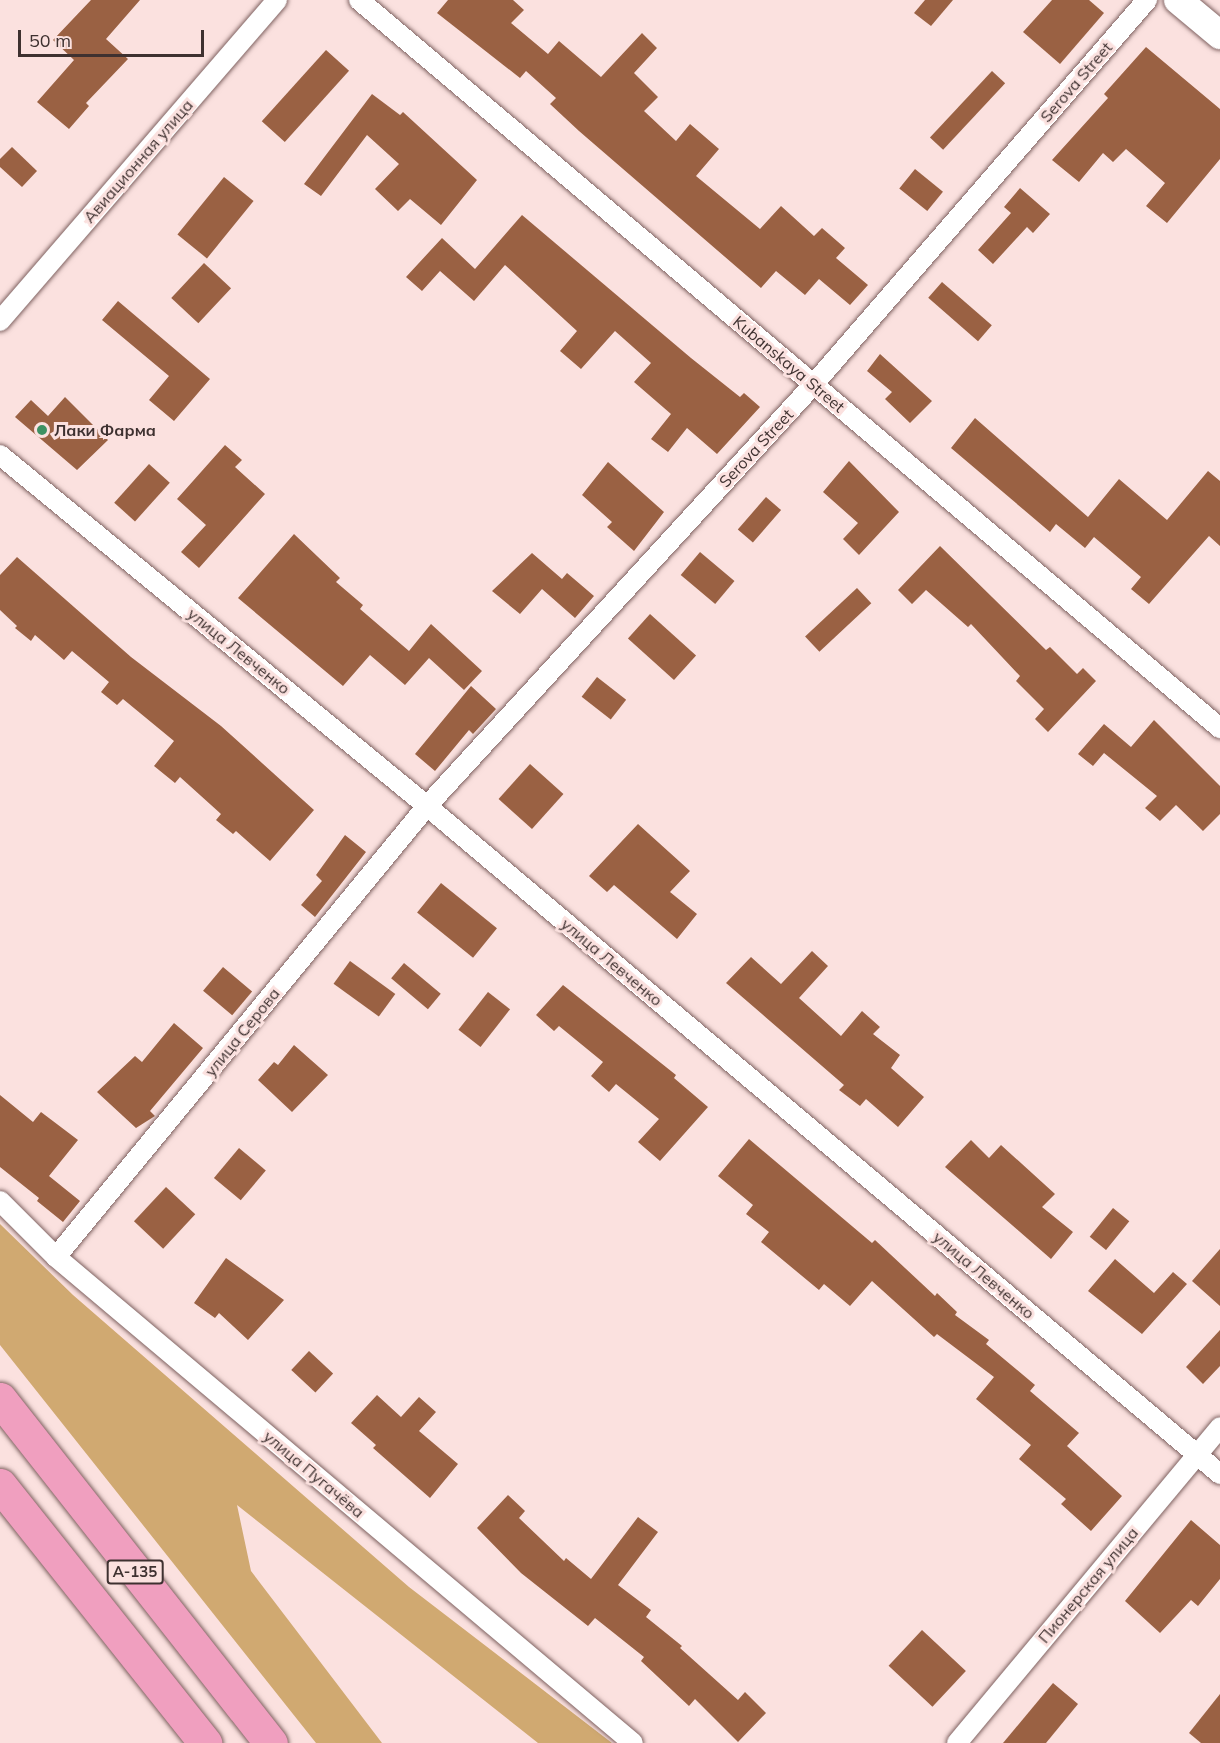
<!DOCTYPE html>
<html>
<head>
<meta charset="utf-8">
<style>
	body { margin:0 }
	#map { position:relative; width:1220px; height:1743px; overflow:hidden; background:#fbe1df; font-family:Mulish,sans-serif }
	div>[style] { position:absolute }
	.forest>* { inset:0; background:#d0a971 }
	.building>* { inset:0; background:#9a6143; transform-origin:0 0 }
	.roads { filter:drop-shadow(0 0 2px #7f6261) drop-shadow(0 0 2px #7f6261) }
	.street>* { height:20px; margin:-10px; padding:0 10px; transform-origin:10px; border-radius:10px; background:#fff }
	.secondary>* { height:28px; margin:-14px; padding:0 14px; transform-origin:14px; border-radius:14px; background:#fff }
	.highway>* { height:33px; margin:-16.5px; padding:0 16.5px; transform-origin:16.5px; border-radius:16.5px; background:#f09fbf }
	.dots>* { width:16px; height:16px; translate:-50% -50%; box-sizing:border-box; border:3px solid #fbe1df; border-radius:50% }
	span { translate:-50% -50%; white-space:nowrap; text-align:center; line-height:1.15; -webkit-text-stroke:6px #fbe1df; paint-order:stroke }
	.shield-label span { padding:2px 4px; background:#fbe1df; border:2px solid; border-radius:4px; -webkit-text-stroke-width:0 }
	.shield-label { font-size:15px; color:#3e3130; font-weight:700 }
	.street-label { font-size:16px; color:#3e3130 }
	.poi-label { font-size:16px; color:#3e3130; font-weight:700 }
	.left { translate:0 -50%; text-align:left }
	.scale { position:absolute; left:18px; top:30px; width:186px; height:27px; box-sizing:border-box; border:3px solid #3e3130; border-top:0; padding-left:8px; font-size:18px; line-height:21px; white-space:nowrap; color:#3e3130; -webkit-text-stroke:4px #fbe1df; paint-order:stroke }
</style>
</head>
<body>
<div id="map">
	<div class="forest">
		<i style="clip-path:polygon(0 1224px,73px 1295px,409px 1587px,612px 1743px,538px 1743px,237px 1505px,251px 1571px,382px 1743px,316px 1743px,0 1345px)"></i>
	</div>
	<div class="building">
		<i style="clip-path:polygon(91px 0,140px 0,106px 39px,128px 59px,86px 103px,89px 106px,69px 129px,37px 102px,74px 60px,53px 40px)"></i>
		<i style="clip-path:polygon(448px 0,513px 0,524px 10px,511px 23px,548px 54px,559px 41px,601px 77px,642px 33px,657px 48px,634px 73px,658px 97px,644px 111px,676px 141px,690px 124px,719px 149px,696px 176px,760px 229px,781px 206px,814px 236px,822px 228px,845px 248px,836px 258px,868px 285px,850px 305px,819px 279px,805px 295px,776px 271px,761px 288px,579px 131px,550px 104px,556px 98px,526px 71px,520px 78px,437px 13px)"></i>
		<i style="clip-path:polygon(925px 0,953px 0,931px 26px,914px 13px)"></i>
		<i style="clip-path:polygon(1052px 0,1089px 0,1104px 13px,1060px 64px,1023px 32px)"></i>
		<i style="clip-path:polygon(1146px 47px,1220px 109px,1220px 159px,1167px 223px,1146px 206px,1165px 183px,1126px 149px,1113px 162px,1103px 153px,1079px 182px,1052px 160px,1108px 98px,1104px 94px)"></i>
		<i style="left:326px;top:50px;width:31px;height:96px;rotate:42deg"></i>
		<i style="left:992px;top:71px;width:18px;height:91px;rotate:43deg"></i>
		<i style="clip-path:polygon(372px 94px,400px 115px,403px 112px,477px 180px,441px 225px,410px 199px,398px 211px,375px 189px,399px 164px,367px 135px,321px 196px,304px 184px)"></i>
		<i style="clip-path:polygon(12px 147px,37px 171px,22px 187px,0 167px,0 159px)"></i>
		<i style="left:915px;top:169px;width:36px;height:25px;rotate:39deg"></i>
		<i style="left:224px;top:177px;width:38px;height:74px;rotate:39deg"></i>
		<i style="clip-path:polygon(1020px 188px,1050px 214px,1033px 233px,1027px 227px,993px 264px,978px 250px,1011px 213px,1004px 207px)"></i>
		<i style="clip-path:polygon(522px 215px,691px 358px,740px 397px,744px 393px,760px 407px,717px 454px,687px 428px,668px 452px,651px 439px,671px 414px,634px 382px,651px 363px,615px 331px,581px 369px,560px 351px,577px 331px,505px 265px,474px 301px,440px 271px,422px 291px,406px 277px,442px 238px,475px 269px)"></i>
		<i style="left:204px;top:263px;width:37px;height:48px;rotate:43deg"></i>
		<i style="left:942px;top:282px;width:66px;height:21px;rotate:41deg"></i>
		<i style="clip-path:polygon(118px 301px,210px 379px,174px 421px,149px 400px,169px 376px,102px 320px)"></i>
		<i style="clip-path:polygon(880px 354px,932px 401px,910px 423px,885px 399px,892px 392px,867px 371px)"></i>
		<i style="clip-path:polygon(65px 397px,108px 440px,77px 470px,15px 417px,31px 400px,48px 416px)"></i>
		<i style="clip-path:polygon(975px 418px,1088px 517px,1119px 479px,1167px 520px,1208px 471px,1220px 481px,1220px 546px,1209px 536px,1149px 604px,1131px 589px,1141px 577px,1094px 537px,1085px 548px,1056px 524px,1050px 532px,951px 448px)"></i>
		<i style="clip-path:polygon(225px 445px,242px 460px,235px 467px,265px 494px,199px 568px,181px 552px,206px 525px,177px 499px)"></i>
		<i style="clip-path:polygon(849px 461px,899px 512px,859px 555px,843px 539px,858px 523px,823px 492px)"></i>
		<i style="clip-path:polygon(608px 462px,664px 512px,634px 551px,607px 527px,612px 522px,582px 495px)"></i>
		<i style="left:149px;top:464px;width:28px;height:52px;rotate:42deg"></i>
		<i style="left:766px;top:497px;width:20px;height:43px;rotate:41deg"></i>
		<i style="clip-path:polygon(294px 534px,340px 578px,336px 582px,363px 605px,360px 609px,409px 651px,431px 624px,482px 671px,464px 690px,429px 658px,405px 685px,370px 655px,343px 686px,238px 598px)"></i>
		<i style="clip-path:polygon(940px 546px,1046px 650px,1050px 647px,1077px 674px,1083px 668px,1096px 681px,1048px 732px,1035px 719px,1044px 709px,1016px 681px,1020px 676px,971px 624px,968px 627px,926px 590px,912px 604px,898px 590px)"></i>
		<i style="left:700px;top:552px;width:45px;height:30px;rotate:40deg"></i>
		<i style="clip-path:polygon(532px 553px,562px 579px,567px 573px,594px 596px,575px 618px,542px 589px,520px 614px,492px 591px)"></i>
		<i style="clip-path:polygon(17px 557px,131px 657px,221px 726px,314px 810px,270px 861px,236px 831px,233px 834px,216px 820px,221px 814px,180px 777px,175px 783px,154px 766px,174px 741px,123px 699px,117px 705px,101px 692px,109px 682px,72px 651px,64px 660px,35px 635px,31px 641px,15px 628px,17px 626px,0 610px,0 575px)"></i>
		<i style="left:857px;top:588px;width:21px;height:71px;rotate:47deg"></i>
		<i style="left:650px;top:614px;width:62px;height:33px;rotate:42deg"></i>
		<i style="left:597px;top:677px;width:37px;height:25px;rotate:38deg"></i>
		<i style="clip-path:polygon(471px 686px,496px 709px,473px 734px,469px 730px,435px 771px,415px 754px)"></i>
		<i style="clip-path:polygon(1154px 720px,1220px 786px,1220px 814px,1203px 831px,1176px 805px,1160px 821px,1145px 808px,1157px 796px,1104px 753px,1093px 766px,1078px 754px,1104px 724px,1131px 747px)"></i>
		<i style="left:530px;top:764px;width:45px;height:47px;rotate:42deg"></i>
		<i style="clip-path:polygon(638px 824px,690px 871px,670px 892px,697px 914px,677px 939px,614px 885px,607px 892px,589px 876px)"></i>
		<i style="clip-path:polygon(345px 835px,366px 852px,315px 917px,301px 905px,322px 881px,316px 875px)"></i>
		<i style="left:441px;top:883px;width:72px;height:38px;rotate:39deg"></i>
		<i style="clip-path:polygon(812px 951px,828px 966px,799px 998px,841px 1036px,862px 1011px,880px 1027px,873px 1034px,900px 1055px,891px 1068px,924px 1097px,898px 1127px,866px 1099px,860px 1106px,839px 1090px,844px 1085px,726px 983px,751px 957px,781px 984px)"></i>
		<i style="left:350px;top:961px;width:56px;height:28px;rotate:36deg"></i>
		<i style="left:404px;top:963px;width:48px;height:20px;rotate:40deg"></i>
		<i style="left:223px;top:967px;width:38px;height:31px;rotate:40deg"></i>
		<i style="clip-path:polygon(563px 985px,676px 1075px,674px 1078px,708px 1107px,660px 1161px,638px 1142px,659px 1119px,616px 1084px,609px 1092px,591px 1076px,603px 1062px,559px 1026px,554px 1031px,536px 1015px)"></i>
		<i style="left:488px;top:992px;width:28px;height:48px;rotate:38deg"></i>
		<i style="clip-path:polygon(174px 1023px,203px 1048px,150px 1111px,155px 1116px,136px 1128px,97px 1092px,135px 1056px,142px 1062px)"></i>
		<i style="clip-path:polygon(294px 1045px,328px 1075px,292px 1112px,258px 1080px,274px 1062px,278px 1065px)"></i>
		<i style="clip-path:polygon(0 1095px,33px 1122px,41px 1112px,78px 1140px,49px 1176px,80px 1201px,63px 1222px,37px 1201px,39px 1198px,0 1167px)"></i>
		<i style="clip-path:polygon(749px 1139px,872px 1243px,875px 1240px,935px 1296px,937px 1293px,957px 1312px,955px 1315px,989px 1340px,986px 1344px,1035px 1385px,1030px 1391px,1079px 1433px,1067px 1446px,1122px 1496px,1091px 1531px,1061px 1504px,1066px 1499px,1019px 1459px,1031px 1445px,976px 1399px,994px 1377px,937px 1334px,934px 1337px,872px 1281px,850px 1306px,824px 1284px,819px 1290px,761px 1242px,769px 1232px,746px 1214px,753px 1205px,718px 1176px)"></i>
		<i style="clip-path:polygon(971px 1140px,989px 1158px,1001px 1145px,1055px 1194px,1042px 1207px,1073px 1232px,1051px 1259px,945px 1167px)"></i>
		<i style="left:239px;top:1148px;width:35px;height:39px;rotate:40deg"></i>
		<i style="left:166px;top:1187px;width:40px;height:47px;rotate:43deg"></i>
		<i style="left:1113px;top:1208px;width:21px;height:37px;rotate:39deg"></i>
		<i style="clip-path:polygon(1220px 1249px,1220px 1306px,1192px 1281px)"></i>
		<i style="clip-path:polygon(226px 1258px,284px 1300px,248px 1340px,219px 1313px,215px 1318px,194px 1303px)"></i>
		<i style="clip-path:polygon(1115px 1259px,1154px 1293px,1173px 1272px,1187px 1284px,1142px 1334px,1088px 1291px)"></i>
		<i style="clip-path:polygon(1220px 1330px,1220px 1366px,1203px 1384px,1186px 1367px)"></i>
		<i style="left:309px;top:1351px;width:33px;height:26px;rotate:43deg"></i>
		<i style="clip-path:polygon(377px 1395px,401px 1417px,419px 1397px,436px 1412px,419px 1431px,458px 1464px,430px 1498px,373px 1448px,376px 1445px,351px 1423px)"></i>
		<i style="clip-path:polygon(508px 1495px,525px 1511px,519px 1518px,564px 1561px,566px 1558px,591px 1579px,638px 1517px,658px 1532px,618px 1585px,651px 1610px,646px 1617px,682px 1646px,680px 1648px,738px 1700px,745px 1692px,766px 1713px,738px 1742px,695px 1699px,689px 1706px,641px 1661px,644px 1657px,595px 1618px,588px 1626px,521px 1573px,477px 1528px)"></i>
		<i style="clip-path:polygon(1191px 1520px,1220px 1545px,1220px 1579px,1198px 1606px,1191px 1600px,1160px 1633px,1125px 1601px)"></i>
		<i style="left:922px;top:1630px;width:60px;height:49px;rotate:43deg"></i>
		<i style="clip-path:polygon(1053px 1683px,1078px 1704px,1046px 1743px,1003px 1743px)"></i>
		<i style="clip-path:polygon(1220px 1694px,1220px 1743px,1201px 1743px,1189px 1733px)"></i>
	</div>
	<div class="roads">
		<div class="street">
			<i style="left:359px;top:0;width:1128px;rotate:40.22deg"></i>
			<i style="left:0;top:321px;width:424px;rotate:-49.2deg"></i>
			<i style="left:0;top:455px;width:553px;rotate:39.42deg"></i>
			<i style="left:427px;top:806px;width:1037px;rotate:40.11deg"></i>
			<i style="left:0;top:1201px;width:79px;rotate:45deg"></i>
			<i style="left:56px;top:1257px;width:754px;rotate:40.11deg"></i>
			<i style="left:56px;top:1257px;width:584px;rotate:-50.56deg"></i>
			<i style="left:427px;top:806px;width:571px;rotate:-47.48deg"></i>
			<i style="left:813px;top:385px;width:510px;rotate:-49.06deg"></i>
			<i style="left:957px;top:1743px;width:411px;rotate:-50.2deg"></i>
		</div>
		<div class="secondary">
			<i style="left:1178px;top:0;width:55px;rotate:39.8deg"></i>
		</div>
		<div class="highway">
			<i style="left:0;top:1399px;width:438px;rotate:51.8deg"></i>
			<i style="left:0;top:1485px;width:330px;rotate:51.5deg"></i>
		</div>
	</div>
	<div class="dots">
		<i style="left:42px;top:430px;background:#3d9163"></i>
	</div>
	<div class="shield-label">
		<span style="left:135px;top:1572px">А-135</span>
	</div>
	<div class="street-label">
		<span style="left:1076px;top:82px;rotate:-49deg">Serova Street</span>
		<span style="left:138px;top:161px;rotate:-49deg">Авиационная улица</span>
		<span style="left:789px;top:364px;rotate:40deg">Kubanskaya Street</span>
		<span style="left:756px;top:448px;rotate:-47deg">Serova Street</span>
		<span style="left:239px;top:651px;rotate:39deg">улица Левченко</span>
		<span style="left:612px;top:962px;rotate:40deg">улица Левченко</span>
		<span style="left:242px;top:1032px;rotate:-51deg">улица Серова</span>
		<span style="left:984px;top:1275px;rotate:40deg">улица Левченко</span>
		<span style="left:314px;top:1474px;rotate:40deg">улица Пугачёва</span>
		<span style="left:1088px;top:1585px;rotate:-50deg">Пионерская улица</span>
	</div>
	<div class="poi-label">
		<span class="left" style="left:54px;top:430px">Лаки Фарма</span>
	</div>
	<div class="scale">50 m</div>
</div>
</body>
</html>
